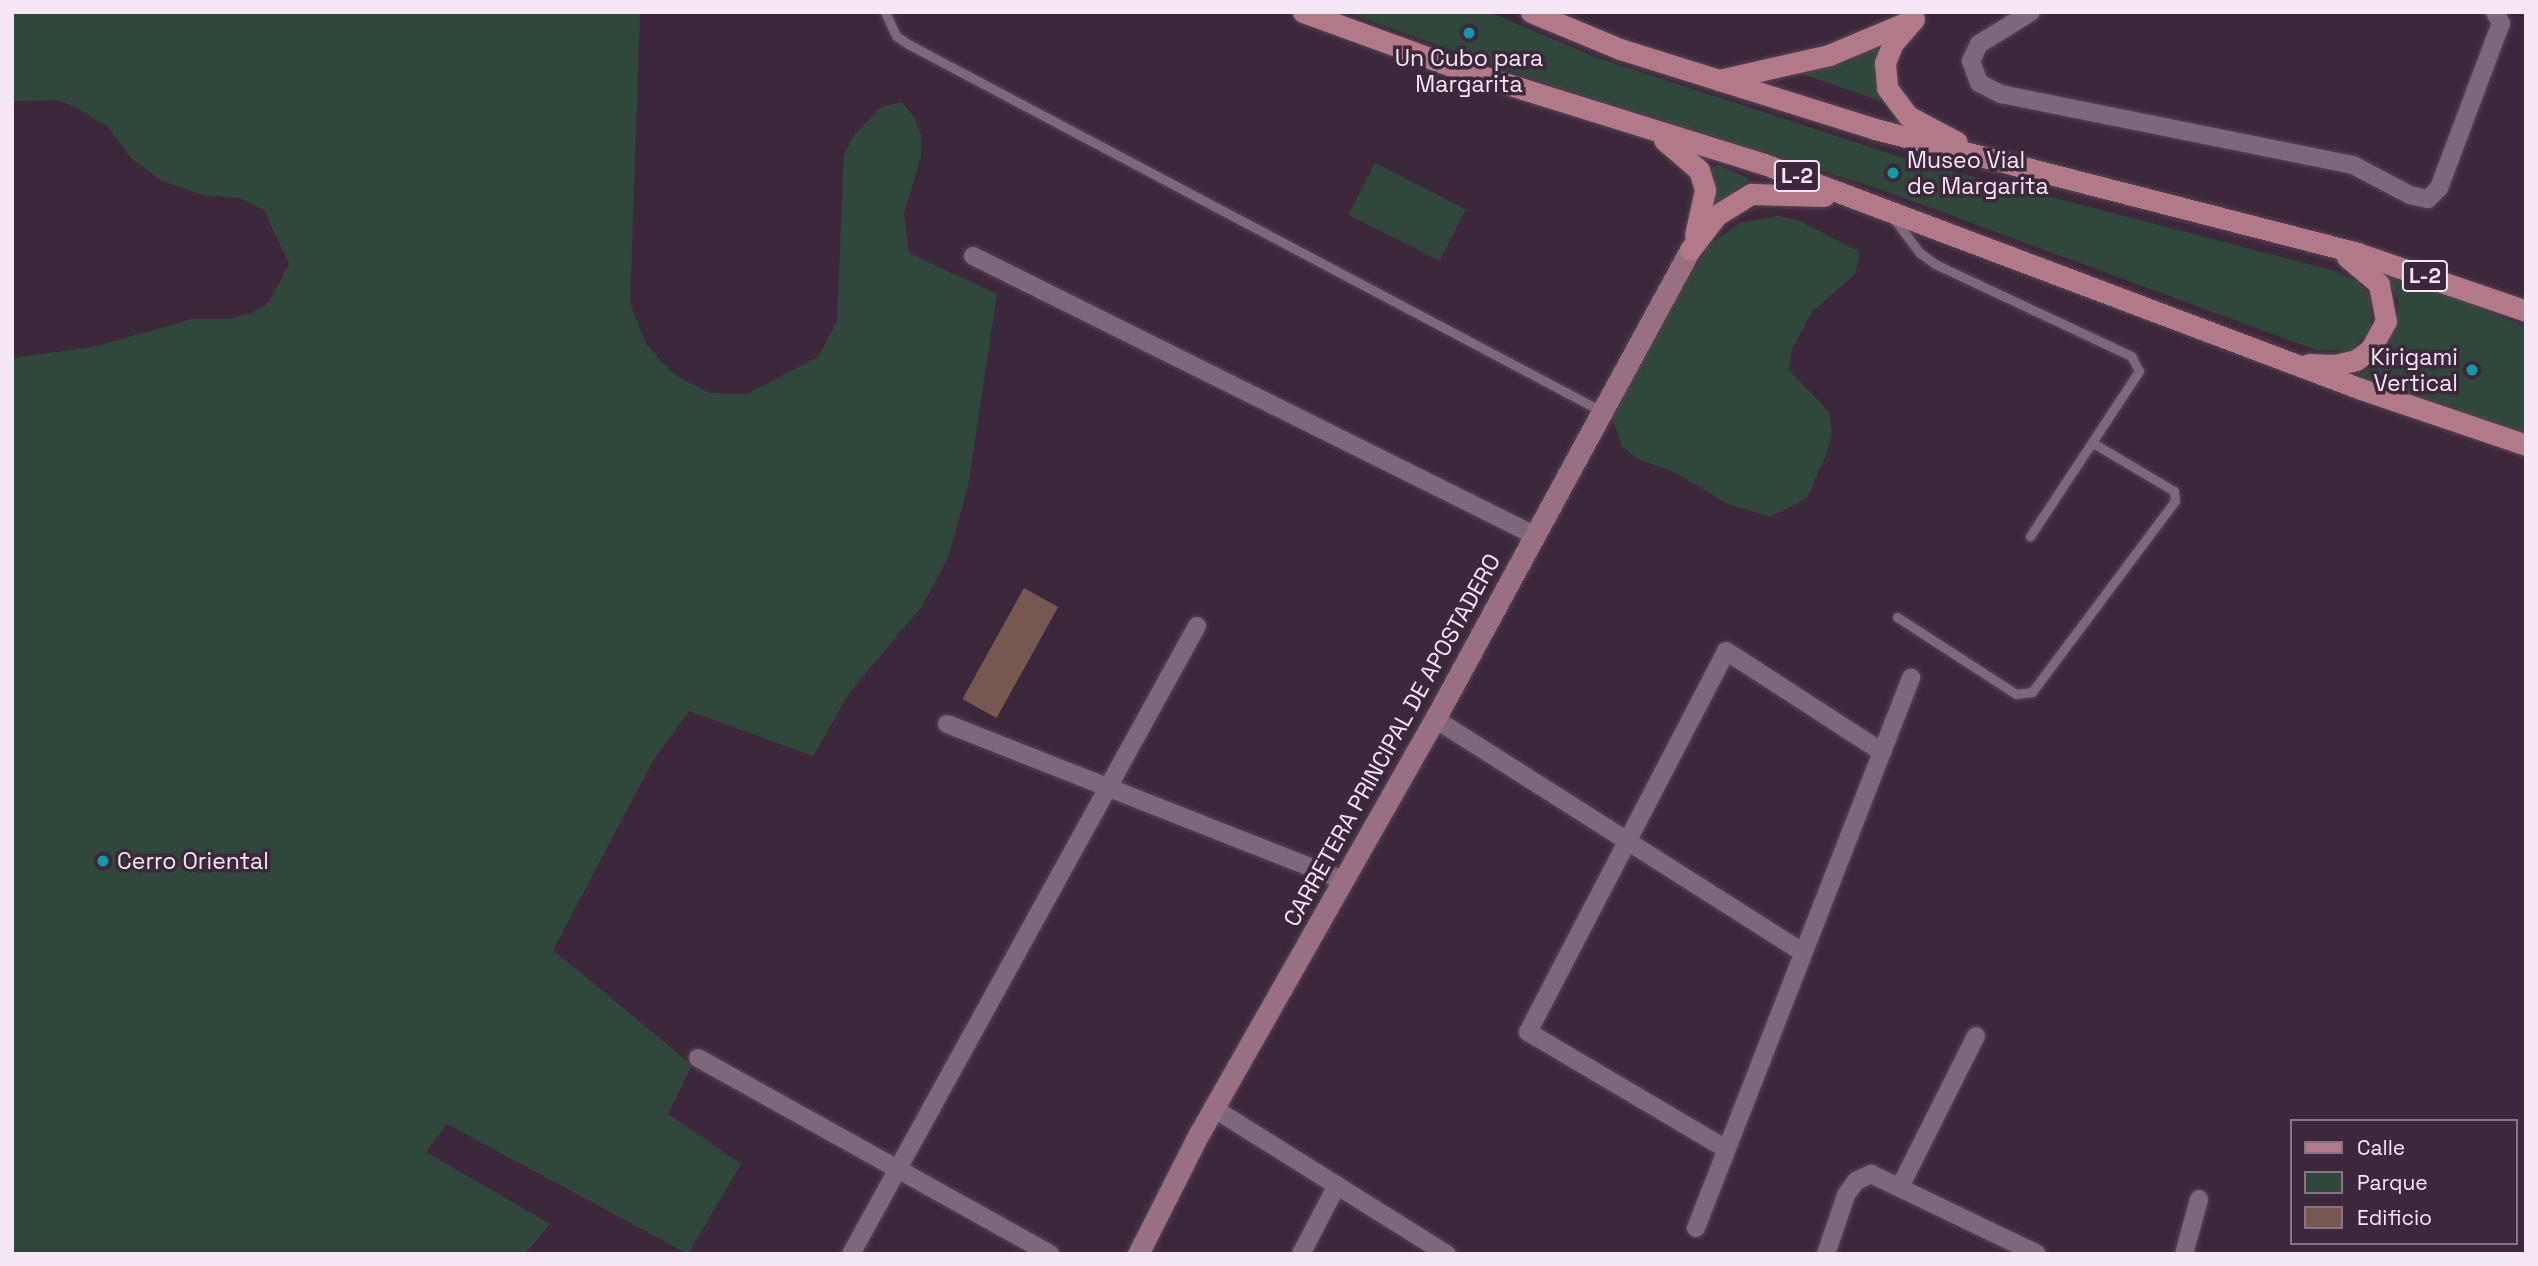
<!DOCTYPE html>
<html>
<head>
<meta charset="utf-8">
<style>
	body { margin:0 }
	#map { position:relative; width:2538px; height:1266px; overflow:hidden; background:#3d283b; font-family:"Space Grotesk",sans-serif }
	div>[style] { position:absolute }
	.green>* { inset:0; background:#30473b; transform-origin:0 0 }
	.building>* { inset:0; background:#765851; transform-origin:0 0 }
	.roads { filter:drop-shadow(0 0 2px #564454) drop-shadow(0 0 2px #564454) }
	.lane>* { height:9px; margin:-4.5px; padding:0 4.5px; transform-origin:4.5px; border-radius:4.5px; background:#7e667b }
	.street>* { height:18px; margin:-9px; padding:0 9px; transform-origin:9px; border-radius:9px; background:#7e667b }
	.secondary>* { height:21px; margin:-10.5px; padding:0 10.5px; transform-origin:10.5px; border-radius:10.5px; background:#987081 }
	.primary>* { height:21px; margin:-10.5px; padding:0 10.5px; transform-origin:10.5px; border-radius:10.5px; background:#b27a88 }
	.dots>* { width:19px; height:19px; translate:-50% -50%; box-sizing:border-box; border:4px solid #3d283b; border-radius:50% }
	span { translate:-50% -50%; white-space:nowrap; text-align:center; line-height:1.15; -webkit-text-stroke:7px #3d283b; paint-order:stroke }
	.shield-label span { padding:2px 5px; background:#3d283b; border:2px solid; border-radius:5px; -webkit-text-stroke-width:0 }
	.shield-label { font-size:21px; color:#f5e7f3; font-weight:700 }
	.poi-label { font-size:23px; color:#f5e7f3 }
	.left { translate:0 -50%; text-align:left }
	.right { translate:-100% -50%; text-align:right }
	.street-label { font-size:23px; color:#f5e7f3 }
	.frame { position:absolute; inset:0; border:14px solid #f5e7f3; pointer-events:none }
	.legend { position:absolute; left:2290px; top:1119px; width:228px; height:126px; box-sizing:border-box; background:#3d283b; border:2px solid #877485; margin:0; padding:9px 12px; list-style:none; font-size:21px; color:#f5e7f3 }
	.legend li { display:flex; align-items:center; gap:14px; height:35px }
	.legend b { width:35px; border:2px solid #877485 }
</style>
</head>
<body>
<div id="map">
	<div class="green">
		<i style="clip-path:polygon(12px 12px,640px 12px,630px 304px,645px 342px,661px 361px,674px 374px,709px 393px,747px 394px,818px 357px,837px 321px,844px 154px,854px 135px,881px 107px,902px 102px,914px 117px,921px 135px,921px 156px,904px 214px,909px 253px,997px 294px,968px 486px,948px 558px,922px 606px,850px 692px,813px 756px,689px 711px,654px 759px,553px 950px,692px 1065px,668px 1114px,741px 1164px,688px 1254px,447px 1124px,426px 1152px,550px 1224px,525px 1254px,12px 1254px,12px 358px,93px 347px,192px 319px,230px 319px,252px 313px,269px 302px,289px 264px,264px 210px,240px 198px,202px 195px,162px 181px,131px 158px,108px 127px,74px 106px,55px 100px,12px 101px)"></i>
		<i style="clip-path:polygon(1345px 12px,1489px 12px,1595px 57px,1913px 161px,2339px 272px,2358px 282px,2370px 297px,2371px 329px,2351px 350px,2316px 350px,1879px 189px,1550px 85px)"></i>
		<i style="clip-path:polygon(1884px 41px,1874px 69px,1880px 101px,1796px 72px)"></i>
		<i style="left:1375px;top:163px;width:102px;height:58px;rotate:27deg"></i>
		<i style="clip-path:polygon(1719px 165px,1750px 179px,1714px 207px,1709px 169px)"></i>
		<i style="clip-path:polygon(1778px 216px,1798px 220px,1860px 252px,1855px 274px,1812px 312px,1792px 349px,1789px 370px,1829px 412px,1832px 433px,1826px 455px,1807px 498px,1770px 517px,1728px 504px,1674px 472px,1638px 459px,1622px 446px,1610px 411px,1709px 245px,1740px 223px)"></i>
		<i style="clip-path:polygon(2385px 273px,2417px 282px,2526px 327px,2526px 433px,2356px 378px,2377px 362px,2396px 328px,2399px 302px)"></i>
	</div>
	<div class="building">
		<i style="left:1024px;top:588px;width:39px;height:127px;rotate:29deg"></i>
	</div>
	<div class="roads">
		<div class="lane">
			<i style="left:885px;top:12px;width:26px;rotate:65deg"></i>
			<i style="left:896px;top:36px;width:14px;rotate:34deg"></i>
			<i style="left:908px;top:44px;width:786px;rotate:27.9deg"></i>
			<i style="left:1894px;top:219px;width:43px;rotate:52.6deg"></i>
			<i style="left:1920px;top:253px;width:19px;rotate:36deg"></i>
			<i style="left:1935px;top:264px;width:217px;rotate:25.1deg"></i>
			<i style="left:2131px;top:356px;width:17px;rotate:62deg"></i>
			<i style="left:2139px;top:371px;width:198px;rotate:123.4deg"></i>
			<i style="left:1897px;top:617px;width:142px;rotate:32.9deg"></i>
			<i style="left:2016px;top:694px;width:16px;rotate:-7deg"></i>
			<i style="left:2032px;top:692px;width:239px;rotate:-53.2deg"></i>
			<i style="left:2175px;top:501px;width:10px;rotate:-96deg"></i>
			<i style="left:2174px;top:491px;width:94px;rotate:-149.3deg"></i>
		</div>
		<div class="street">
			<i style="left:2031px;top:12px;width:61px;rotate:148.4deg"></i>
			<i style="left:1979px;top:44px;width:19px;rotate:115deg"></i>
			<i style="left:1971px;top:61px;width:23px;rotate:70deg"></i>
			<i style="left:1979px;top:83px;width:25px;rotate:27deg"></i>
			<i style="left:2001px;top:94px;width:359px;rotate:11.4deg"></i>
			<i style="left:2353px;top:165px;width:64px;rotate:27.8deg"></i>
			<i style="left:2410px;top:195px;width:18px;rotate:13deg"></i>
			<i style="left:2428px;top:199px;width:16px;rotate:-45deg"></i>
			<i style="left:2439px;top:188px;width:176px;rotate:-69.4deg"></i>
			<i style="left:2501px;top:23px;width:13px;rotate:-119deg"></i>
			<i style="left:973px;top:256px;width:629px;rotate:26.44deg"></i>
			<i style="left:1435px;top:719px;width:435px;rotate:32.4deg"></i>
			<i style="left:947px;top:724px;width:427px;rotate:21.5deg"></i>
			<i style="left:698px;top:1058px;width:403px;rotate:29.1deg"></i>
			<i style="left:1213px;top:1108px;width:276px;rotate:32deg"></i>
			<i style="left:1726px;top:1149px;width:230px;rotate:-149.4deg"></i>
			<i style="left:1528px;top:1032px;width:429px;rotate:-62.5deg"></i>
			<i style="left:1726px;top:651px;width:186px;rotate:32.9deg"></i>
			<i style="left:1900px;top:1187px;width:169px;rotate:-63.3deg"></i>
			<i style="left:1696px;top:1228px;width:591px;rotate:-68.65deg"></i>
			<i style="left:851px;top:1254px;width:717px;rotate:-61.15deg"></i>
			<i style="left:1301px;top:1254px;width:78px;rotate:-62.4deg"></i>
			<i style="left:1826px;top:1254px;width:62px;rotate:-71.3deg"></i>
			<i style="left:1846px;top:1195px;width:17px;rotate:-54deg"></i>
			<i style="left:1856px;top:1181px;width:17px;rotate:-25deg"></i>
			<i style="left:1871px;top:1174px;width:184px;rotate:25.7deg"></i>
			<i style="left:2184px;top:1254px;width:57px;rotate:-74.7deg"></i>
		</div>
		<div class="secondary">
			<i style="left:1138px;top:1254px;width:135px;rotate:-63.1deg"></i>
			<i style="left:1199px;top:1134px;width:477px;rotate:-60.4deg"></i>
			<i style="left:1435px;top:719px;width:534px;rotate:-61.47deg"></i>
		</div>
		<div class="primary">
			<i style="left:1303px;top:12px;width:169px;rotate:20deg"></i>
			<i style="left:1462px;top:70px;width:316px;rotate:17.3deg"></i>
			<i style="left:1764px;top:164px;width:638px;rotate:20.65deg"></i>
			<i style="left:2361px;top:389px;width:174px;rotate:18.7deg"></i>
			<i style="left:1531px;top:12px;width:96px;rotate:22.6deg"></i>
			<i style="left:1620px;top:49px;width:267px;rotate:17.4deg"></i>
			<i style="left:1875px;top:129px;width:498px;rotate:14.4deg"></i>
			<i style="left:2357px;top:253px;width:179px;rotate:18.9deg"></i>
			<i style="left:1914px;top:19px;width:32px;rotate:131deg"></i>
			<i style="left:1893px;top:43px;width:22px;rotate:112deg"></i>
			<i style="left:1885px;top:63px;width:25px;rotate:85deg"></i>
			<i style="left:1887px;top:88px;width:35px;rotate:53deg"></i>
			<i style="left:1908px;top:116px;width:55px;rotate:28deg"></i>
			<i style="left:1719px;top:80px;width:113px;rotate:-12.8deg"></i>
			<i style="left:1829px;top:55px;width:82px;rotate:-22.8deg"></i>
			<i style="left:1664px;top:140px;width:46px;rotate:40.6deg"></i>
			<i style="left:1699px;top:170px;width:21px;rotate:73deg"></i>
			<i style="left:1705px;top:190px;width:46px;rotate:102.5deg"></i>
			<i style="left:1690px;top:250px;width:44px;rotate:-52.4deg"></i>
			<i style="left:1717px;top:215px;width:40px;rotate:-32deg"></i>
			<i style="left:1751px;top:194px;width:73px;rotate:1.6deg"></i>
			<i style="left:2309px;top:364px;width:26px;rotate:2deg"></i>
			<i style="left:2335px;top:365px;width:22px;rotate:-13deg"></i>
			<i style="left:2356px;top:360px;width:17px;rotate:-36deg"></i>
			<i style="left:2370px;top:350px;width:33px;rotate:-61deg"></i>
			<i style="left:2386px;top:321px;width:38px;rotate:-101deg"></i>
			<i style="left:2379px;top:284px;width:42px;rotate:-139.8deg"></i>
		</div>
	</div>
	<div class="dots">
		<i style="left:1469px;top:33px;background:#0f9aa8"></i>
		<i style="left:1893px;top:173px;background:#0f9aa8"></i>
		<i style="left:2472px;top:370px;background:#0f9aa8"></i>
		<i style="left:103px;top:861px;background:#0f9aa8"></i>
	</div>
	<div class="shield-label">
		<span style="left:1797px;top:176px">L-2</span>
		<span style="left:2425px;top:276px">L-2</span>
	</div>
	<div class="poi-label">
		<span style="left:1469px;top:71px">Un Cubo para<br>Margarita</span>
		<span class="left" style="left:1907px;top:173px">Museo Vial<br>de Margarita</span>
		<span class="right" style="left:2458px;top:370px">Kirigami<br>Vertical</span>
		<span class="left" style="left:117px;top:861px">Cerro Oriental</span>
	</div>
	<div class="street-label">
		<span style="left:1392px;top:740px;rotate:-61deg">CARRETERA PRINCIPAL DE APOSTADERO</span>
	</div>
	<div class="frame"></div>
	<ul class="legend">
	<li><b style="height:9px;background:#b27a88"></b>Calle</li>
	<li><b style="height:19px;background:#30473b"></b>Parque</li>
	<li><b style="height:19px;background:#765851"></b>Edificio</li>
	</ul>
</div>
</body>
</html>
